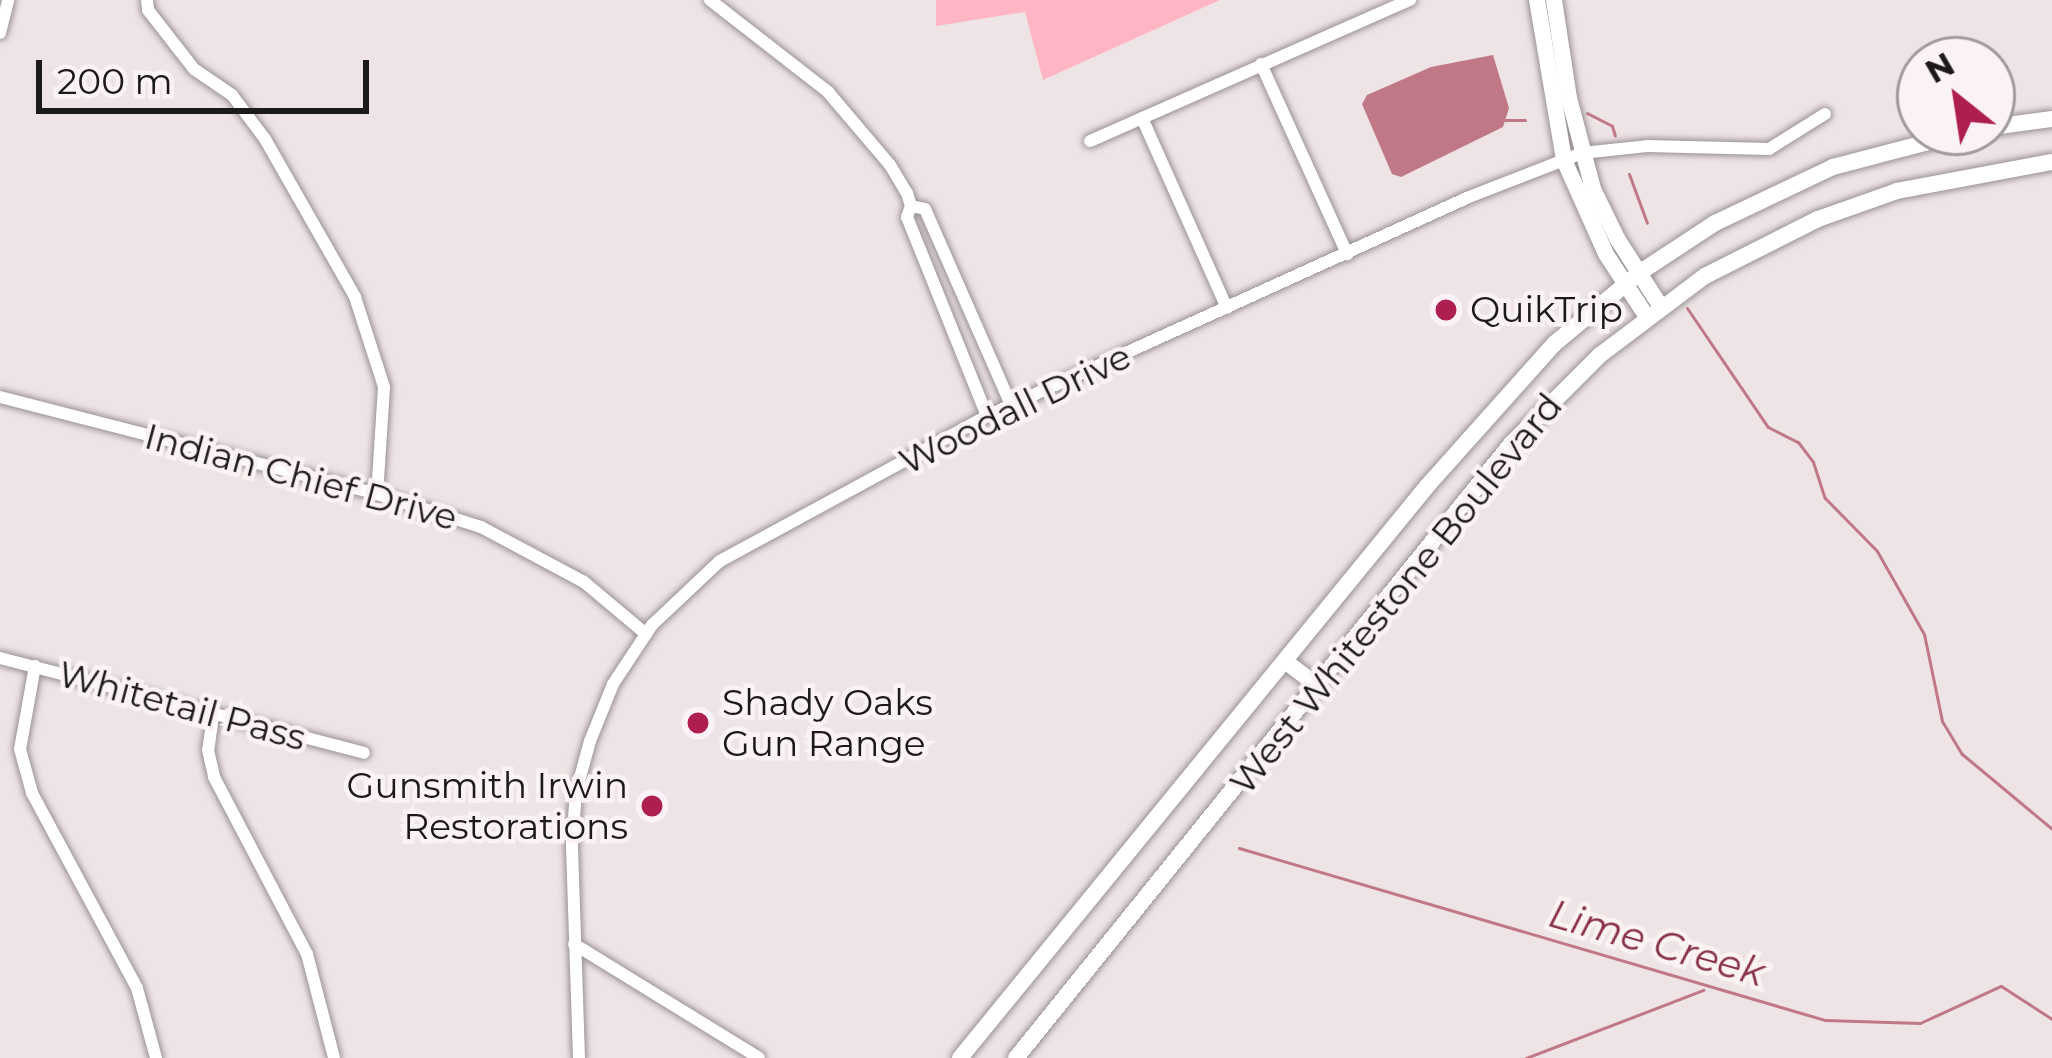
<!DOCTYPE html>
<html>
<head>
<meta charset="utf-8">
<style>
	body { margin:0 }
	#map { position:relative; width:2052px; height:1058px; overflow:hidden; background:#eee4e6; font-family:Montserrat,sans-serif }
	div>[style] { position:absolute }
	.green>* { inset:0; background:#ffb5c3 }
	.water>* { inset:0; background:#c07886 }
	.stream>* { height:3px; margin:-1.5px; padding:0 1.5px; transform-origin:1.5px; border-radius:1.5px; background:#c07886 }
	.roads { filter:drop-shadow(0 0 3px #9a9293) drop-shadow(0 0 3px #9a9293) }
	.street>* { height:12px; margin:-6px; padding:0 6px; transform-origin:6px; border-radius:6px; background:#fff }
	.secondary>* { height:16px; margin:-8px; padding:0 8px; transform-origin:8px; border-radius:8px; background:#fff }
	.dots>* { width:33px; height:33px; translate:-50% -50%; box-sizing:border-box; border:6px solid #fbf2f3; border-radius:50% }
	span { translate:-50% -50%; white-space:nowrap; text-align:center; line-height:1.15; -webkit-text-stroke:9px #fbf2f3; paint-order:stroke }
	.poi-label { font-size:36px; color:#1c191a }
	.left { translate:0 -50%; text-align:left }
	.right { translate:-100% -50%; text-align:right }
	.street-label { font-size:36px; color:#1c191a }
	.water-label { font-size:39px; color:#883047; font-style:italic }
	.north { position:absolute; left:1896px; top:36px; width:120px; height:120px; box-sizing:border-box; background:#fbf2f3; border:3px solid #a29b9c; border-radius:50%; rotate:330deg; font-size:33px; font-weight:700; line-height:48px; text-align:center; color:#1c191a }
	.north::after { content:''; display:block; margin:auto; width:42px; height:54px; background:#af1e50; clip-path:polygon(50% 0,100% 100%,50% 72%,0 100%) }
	.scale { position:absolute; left:36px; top:60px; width:333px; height:54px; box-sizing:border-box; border:6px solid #1c191a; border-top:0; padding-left:15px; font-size:36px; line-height:42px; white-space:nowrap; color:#1c191a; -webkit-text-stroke:9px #fbf2f3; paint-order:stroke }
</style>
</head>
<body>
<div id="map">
	<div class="green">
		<i style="clip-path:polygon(936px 0,1220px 0,1043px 80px,1025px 12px,936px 26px)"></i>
	</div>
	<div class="water">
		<i style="clip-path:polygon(1493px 55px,1509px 108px,1503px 127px,1401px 177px,1392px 174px,1362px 104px,1367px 95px,1431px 67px)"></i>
	</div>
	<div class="stream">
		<i style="left:1587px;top:113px;width:28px;rotate:27deg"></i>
		<i style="left:1612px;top:126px;width:10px;rotate:73deg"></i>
		<i style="left:1505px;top:120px;width:20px"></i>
		<i style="left:1629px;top:174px;width:52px;rotate:69.8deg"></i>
		<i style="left:1687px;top:308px;width:144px;rotate:55.8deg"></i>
		<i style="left:1768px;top:427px;width:34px;rotate:27deg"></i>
		<i style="left:1798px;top:442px;width:25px;rotate:53deg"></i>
		<i style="left:1813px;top:462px;width:38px;rotate:72deg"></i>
		<i style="left:1825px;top:498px;width:74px;rotate:45.5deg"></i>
		<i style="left:1877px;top:551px;width:95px;rotate:60.5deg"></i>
		<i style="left:1924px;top:634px;width:89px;rotate:78.3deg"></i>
		<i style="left:1942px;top:721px;width:39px;rotate:59deg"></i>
		<i style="left:1962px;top:754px;width:117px;rotate:39.8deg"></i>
		<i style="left:1239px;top:848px;width:611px;rotate:16.36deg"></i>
		<i style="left:1825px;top:1020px;width:95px;rotate:1.8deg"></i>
		<i style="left:1920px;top:1023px;width:89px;rotate:-24.6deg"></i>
		<i style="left:2001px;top:986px;width:61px;rotate:32.9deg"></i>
		<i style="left:1526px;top:1058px;width:190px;rotate:-21deg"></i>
	</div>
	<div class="roads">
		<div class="street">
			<i style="left:147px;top:0;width:10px;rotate:84deg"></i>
			<i style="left:148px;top:10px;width:75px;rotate:52.1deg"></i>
			<i style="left:194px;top:69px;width:46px;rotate:34.4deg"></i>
			<i style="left:232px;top:95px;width:55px;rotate:53.1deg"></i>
			<i style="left:265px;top:139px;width:182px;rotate:60.3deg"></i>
			<i style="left:355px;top:297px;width:95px;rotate:72.1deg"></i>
			<i style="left:384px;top:387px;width:107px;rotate:93.7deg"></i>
			<i style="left:710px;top:0;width:150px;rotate:37.9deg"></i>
			<i style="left:828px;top:92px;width:96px;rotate:49.7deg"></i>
			<i style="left:890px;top:165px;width:33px;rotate:59deg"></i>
			<i style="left:907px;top:193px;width:14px;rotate:73deg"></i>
			<i style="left:911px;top:206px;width:12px;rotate:110deg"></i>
			<i style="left:907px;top:217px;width:214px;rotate:68.1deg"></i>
			<i style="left:0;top:33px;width:34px;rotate:-76deg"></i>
			<i style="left:1261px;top:64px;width:209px;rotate:65.6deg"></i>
			<i style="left:1142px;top:118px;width:208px;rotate:65.9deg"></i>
			<i style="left:1090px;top:141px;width:350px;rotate:-23.8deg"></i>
			<i style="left:911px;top:206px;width:14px;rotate:12deg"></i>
			<i style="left:925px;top:209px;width:214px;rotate:66.3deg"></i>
			<i style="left:0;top:397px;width:389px;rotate:14.4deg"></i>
			<i style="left:377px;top:494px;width:109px;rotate:17.6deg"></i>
			<i style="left:481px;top:527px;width:117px;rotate:28.1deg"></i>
			<i style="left:584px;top:582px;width:81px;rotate:40deg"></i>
			<i style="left:0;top:658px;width:376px;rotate:14.6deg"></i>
			<i style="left:35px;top:666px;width:84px;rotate:100.2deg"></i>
			<i style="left:20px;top:749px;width:46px;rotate:74.7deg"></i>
			<i style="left:32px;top:793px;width:221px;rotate:61.7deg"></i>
			<i style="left:137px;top:988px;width:73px;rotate:74.8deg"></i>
			<i style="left:213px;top:716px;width:34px;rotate:98deg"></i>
			<i style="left:208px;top:750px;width:28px;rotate:77deg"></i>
			<i style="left:214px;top:777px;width:200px;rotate:62.3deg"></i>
			<i style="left:307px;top:954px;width:107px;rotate:75.4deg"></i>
			<i style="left:574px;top:944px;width:217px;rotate:31.6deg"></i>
			<i style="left:579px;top:1058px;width:215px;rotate:-91.9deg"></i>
			<i style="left:572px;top:843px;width:51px;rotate:-85.5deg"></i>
			<i style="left:576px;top:792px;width:53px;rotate:-74.6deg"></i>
			<i style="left:590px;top:741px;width:61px;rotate:-68deg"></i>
			<i style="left:613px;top:684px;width:71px;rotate:-56.5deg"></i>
			<i style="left:652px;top:625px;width:93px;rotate:-43.3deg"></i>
			<i style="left:720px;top:561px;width:304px;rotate:-28.5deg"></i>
			<i style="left:987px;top:416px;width:529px;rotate:-24.43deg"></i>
			<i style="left:1469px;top:197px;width:121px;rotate:-21.3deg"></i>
			<i style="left:1582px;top:153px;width:65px;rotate:-6.1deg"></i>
			<i style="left:1647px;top:146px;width:122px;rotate:1.4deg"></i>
			<i style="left:1769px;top:149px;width:66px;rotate:-32deg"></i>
		</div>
		<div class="secondary">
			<i style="left:1537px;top:0;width:162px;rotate:80.4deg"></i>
			<i style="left:1564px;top:160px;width:103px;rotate:65.9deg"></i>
			<i style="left:1606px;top:254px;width:75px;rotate:56.9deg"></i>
			<i style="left:1554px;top:0;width:99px;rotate:81.3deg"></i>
			<i style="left:1569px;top:98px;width:94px;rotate:75.2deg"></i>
			<i style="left:1593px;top:189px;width:57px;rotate:63.9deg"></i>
			<i style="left:1618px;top:240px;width:80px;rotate:57.3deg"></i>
			<i style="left:1992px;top:127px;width:61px;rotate:-7.6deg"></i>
			<i style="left:1285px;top:661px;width:43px;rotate:37.4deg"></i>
			<i style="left:960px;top:1058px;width:740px;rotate:-50.76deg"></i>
			<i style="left:1428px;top:485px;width:189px;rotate:-48.2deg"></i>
			<i style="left:1554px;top:344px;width:111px;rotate:-39.9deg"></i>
			<i style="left:1639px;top:273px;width:91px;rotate:-33.3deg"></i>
			<i style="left:1715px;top:223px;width:131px;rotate:-25.4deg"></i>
			<i style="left:1833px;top:167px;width:138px;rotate:-14.7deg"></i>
			<i style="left:1016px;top:1058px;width:789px;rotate:-51.12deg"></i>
			<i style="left:1511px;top:444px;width:126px;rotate:-45deg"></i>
			<i style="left:1600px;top:355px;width:131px;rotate:-37deg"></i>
			<i style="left:1705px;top:276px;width:127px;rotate:-26.8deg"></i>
			<i style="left:1818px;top:219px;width:84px;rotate:-19.5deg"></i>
			<i style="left:1897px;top:191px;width:158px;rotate:-10.6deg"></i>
		</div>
	</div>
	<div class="dots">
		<i style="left:1446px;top:310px;background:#af1e50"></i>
		<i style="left:698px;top:723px;background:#af1e50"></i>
		<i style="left:652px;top:806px;background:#af1e50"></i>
	</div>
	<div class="poi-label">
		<span class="left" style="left:1470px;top:310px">QuikTrip</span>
		<span class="left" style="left:722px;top:723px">Shady Oaks<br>Gun Range</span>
		<span class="right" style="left:628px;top:806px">Gunsmith Irwin<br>Restorations</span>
	</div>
	<div class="street-label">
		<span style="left:1015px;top:409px;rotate:-26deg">Woodall Drive</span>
		<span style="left:301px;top:477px;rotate:15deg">Indian Chief Drive</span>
		<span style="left:1396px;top:594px;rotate:-51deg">West Whitestone Boulevard</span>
		<span style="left:182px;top:706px;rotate:15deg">Whitetail Pass</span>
	</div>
	<div class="water-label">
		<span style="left:1657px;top:943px;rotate:16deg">Lime Creek</span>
	</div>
	<div class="north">N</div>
	<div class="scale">200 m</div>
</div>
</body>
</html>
